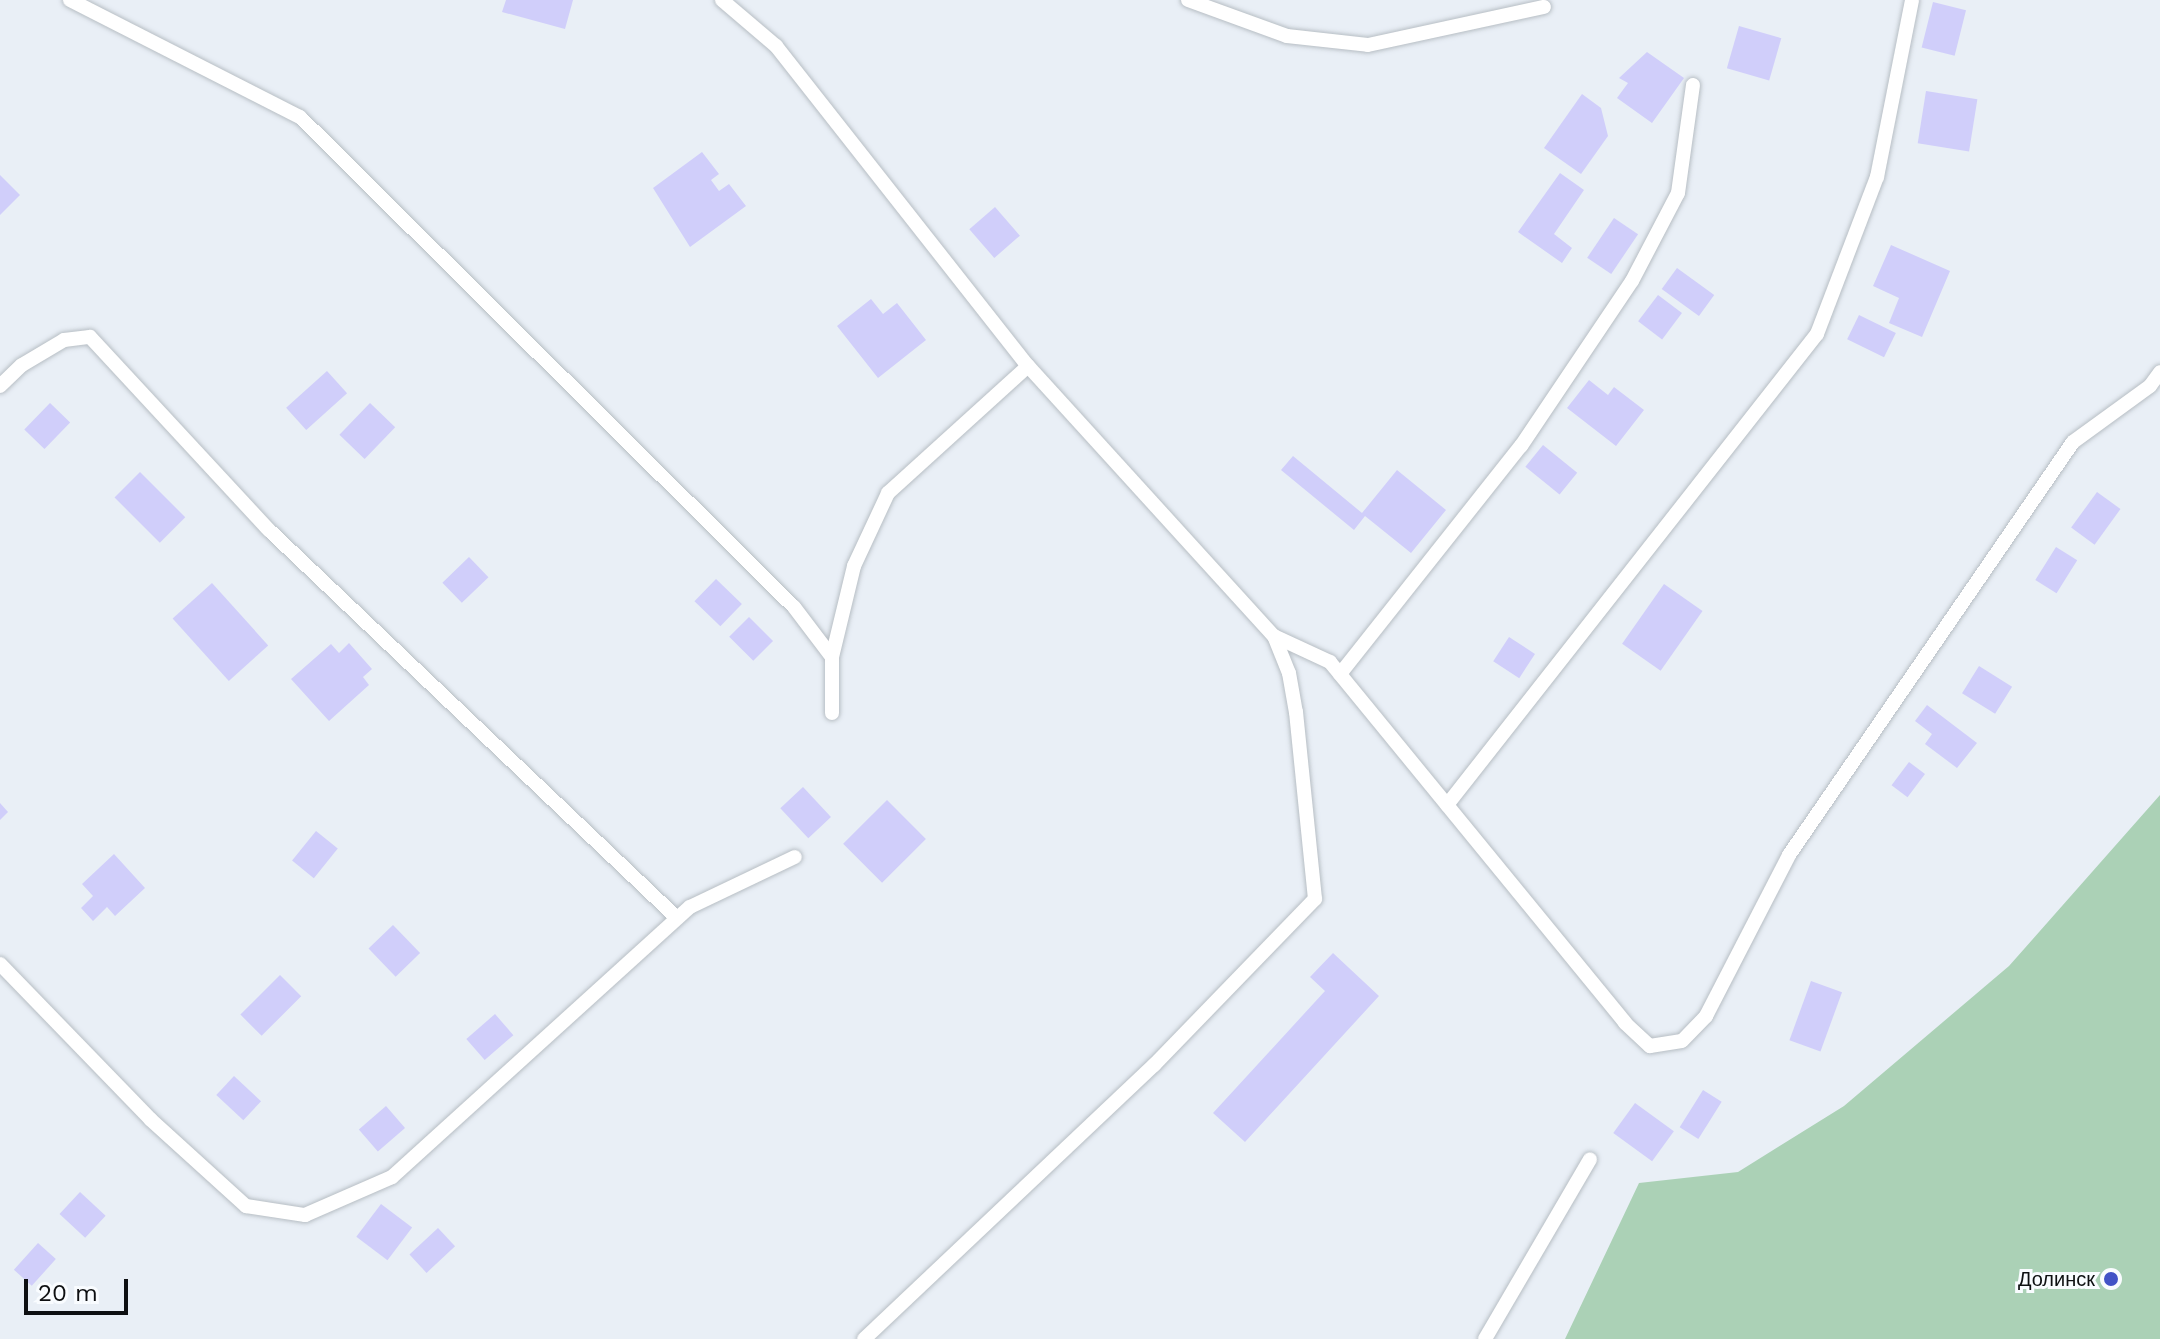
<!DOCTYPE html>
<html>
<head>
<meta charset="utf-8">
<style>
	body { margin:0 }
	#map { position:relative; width:2160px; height:1339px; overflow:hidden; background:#e9eff6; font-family:"Work Sans",sans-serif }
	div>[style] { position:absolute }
	.green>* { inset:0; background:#abd1b6 }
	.building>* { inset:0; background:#d0cefa; transform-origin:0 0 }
	.roads { filter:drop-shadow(0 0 2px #b7bec4) drop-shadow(0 0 2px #b7bec4) }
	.lane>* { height:14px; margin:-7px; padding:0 7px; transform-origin:7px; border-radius:7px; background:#fff }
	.dots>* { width:22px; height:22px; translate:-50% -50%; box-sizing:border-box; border:4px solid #f9fcff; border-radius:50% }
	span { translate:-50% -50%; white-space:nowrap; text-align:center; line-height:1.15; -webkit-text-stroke:6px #f9fcff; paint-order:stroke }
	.poi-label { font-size:20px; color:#0e1012 }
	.right { translate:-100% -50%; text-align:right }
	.scale { position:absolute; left:24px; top:1279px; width:104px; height:36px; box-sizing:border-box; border:4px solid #0e1012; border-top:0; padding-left:10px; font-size:24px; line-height:28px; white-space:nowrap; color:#0e1012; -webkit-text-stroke:6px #f9fcff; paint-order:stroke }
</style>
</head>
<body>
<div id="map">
	<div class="green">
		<i style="clip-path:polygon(2160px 795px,2160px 1339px,1565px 1339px,1639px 1183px,1738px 1172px,1844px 1106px,2009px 966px)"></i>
	</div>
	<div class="building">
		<i style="clip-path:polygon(506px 0,573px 0,565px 29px,502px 12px)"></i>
		<i style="left:1933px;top:2px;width:34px;height:47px;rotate:14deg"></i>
		<i style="left:1739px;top:26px;width:44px;height:44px;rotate:16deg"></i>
		<i style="clip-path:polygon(1647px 52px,1684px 78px,1652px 123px,1617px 98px,1628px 83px,1619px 78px)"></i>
		<i style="left:1926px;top:91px;width:52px;height:53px;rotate:9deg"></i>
		<i style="clip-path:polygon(1582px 94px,1601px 108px,1608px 136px,1581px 174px,1544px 148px)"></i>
		<i style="clip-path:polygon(702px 152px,719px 174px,711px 180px,719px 191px,729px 184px,746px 206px,690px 247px,653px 188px)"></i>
		<i style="clip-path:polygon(1560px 173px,1584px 190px,1554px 234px,1572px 248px,1562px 263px,1518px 232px)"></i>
		<i style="clip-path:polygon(0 175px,20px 195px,0 215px)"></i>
		<i style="left:995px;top:207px;width:38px;height:34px;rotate:49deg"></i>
		<i style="left:1614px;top:218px;width:29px;height:48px;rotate:34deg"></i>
		<i style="clip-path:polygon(1891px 245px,1950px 271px,1922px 337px,1889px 323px,1899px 298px,1873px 286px)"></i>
		<i style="left:1677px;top:268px;width:46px;height:26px;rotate:36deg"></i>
		<i style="left:1658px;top:295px;width:30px;height:33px;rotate:37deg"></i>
		<i style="clip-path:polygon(871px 299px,883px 314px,897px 303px,926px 340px,878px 378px,837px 326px)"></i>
		<i style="left:1859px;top:315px;width:41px;height:27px;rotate:26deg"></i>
		<i style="left:327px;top:371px;width:30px;height:55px;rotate:48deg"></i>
		<i style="clip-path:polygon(1589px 380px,1608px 395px,1614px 387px,1644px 410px,1616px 446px,1567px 408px)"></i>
		<i style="left:50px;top:403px;width:28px;height:37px;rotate:44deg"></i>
		<i style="left:370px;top:403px;width:35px;height:44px;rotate:44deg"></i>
		<i style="left:1543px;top:445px;width:44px;height:28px;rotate:39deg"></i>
		<i style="clip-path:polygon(1293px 456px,1362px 513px,1397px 470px,1446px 510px,1411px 553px,1365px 516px,1354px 530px,1281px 470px)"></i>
		<i style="left:140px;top:472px;width:64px;height:36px;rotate:45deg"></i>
		<i style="left:2097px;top:492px;width:29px;height:44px;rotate:36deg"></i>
		<i style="left:2056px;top:547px;width:25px;height:39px;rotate:32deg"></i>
		<i style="left:469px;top:557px;width:28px;height:37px;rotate:46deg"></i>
		<i style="left:716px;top:579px;width:36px;height:31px;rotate:44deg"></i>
		<i style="left:212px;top:583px;width:84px;height:53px;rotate:48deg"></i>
		<i style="left:1664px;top:584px;width:47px;height:73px;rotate:35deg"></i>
		<i style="left:749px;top:617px;width:34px;height:28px;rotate:45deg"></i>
		<i style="left:1509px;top:637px;width:31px;height:29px;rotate:33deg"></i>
		<i style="clip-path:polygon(349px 643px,372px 669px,363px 677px,369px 685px,329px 721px,291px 679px,331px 644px,339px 653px)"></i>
		<i style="left:1979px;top:666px;width:39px;height:32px;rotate:32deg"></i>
		<i style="clip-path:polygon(1927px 705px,1977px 743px,1957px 768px,1925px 744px,1932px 734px,1915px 721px)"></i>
		<i style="left:1909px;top:762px;width:20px;height:29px;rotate:37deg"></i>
		<i style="left:803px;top:787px;width:41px;height:31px;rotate:47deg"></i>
		<i style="left:887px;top:800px;width:55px;height:62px;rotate:45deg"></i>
		<i style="clip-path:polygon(0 803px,8px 812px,0 820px)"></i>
		<i style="left:316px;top:831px;width:28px;height:38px;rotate:39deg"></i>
		<i style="clip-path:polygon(114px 854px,145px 888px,115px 916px,107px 907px,93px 921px,81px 908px,93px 896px,82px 884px)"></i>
		<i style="left:393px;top:925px;width:39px;height:34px;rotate:46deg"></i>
		<i style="clip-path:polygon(1333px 953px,1379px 996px,1245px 1142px,1213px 1113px,1325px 991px,1310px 977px)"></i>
		<i style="left:280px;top:975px;width:30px;height:56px;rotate:45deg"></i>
		<i style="left:1811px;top:981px;width:33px;height:63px;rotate:20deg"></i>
		<i style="left:495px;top:1014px;width:28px;height:38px;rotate:49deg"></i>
		<i style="left:234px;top:1076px;width:37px;height:26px;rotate:43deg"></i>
		<i style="left:1703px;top:1090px;width:22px;height:44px;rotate:32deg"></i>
		<i style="left:1635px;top:1103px;width:48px;height:37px;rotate:36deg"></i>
		<i style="left:386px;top:1106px;width:29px;height:36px;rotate:49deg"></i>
		<i style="left:80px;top:1192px;width:35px;height:30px;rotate:43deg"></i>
		<i style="left:381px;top:1204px;width:39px;height:41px;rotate:37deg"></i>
		<i style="left:438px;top:1228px;width:25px;height:39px;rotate:47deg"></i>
		<i style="left:38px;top:1243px;width:24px;height:36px;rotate:42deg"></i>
	</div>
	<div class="roads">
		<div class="lane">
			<i style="left:70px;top:0;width:258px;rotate:27deg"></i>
			<i style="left:300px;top:117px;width:696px;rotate:44.77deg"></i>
			<i style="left:794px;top:607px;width:63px;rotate:52.8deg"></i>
			<i style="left:832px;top:657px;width:56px;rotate:90deg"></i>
			<i style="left:722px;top:0;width:71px;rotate:40.4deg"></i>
			<i style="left:776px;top:46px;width:407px;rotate:51.8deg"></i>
			<i style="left:1028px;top:366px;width:365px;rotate:47.7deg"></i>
			<i style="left:1274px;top:636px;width:40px;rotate:68deg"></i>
			<i style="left:1289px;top:673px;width:40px;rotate:80deg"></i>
			<i style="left:1296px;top:712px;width:188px;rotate:84.2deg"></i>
			<i style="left:1315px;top:899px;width:231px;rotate:134.1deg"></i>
			<i style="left:1154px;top:1065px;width:399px;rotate:136.6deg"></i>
			<i style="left:1188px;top:0;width:105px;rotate:20deg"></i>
			<i style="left:1287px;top:36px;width:81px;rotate:6.3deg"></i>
			<i style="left:1368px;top:45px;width:180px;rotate:-12.2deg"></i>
			<i style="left:0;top:386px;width:30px;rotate:-44deg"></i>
			<i style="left:22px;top:365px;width:49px;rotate:-30.8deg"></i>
			<i style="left:64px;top:340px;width:26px;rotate:-7deg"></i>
			<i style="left:90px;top:337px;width:263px;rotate:47.2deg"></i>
			<i style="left:269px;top:530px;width:563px;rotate:43.56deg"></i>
			<i style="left:1274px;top:636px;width:62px;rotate:24.9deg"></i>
			<i style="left:1330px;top:662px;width:466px;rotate:50.7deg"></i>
			<i style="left:1625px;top:1023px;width:34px;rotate:43deg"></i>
			<i style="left:1650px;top:1046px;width:32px;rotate:-9deg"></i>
			<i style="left:1682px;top:1041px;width:35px;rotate:-46deg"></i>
			<i style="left:1706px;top:1016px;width:181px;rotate:-62.7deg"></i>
			<i style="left:1789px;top:855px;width:501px;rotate:-55.49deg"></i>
			<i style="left:2073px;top:442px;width:95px;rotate:-36deg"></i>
			<i style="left:2150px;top:386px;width:17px;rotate:-54deg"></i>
			<i style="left:832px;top:657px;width:94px;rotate:-76.4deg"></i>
			<i style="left:854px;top:566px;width:81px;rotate:-65deg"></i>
			<i style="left:888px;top:493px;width:189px;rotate:-42.2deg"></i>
			<i style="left:1340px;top:674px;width:291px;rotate:-51.6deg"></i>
			<i style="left:1521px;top:446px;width:199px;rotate:-56.1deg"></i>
			<i style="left:1632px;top:281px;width:99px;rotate:-62.4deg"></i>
			<i style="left:1678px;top:193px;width:109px;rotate:-82.1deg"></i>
			<i style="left:1447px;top:805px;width:599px;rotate:-51.85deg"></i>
			<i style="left:1817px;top:334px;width:168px;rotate:-69.1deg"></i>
			<i style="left:1877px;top:177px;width:180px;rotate:-78.8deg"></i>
			<i style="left:0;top:964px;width:216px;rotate:45.9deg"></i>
			<i style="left:150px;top:1119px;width:130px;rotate:42.2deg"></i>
			<i style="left:246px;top:1206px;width:60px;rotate:8.7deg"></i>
			<i style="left:305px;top:1215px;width:95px;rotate:-23.6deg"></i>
			<i style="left:392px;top:1177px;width:402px;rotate:-42.2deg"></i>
			<i style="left:690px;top:907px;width:116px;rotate:-25.5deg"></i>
			<i style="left:1485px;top:1339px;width:208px;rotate:-59.7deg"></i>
		</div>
	</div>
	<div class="dots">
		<i style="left:2111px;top:1279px;background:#4253c6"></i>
	</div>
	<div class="poi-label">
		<span class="right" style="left:2095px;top:1279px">Долинск</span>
	</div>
	<div class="scale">20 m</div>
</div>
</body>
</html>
